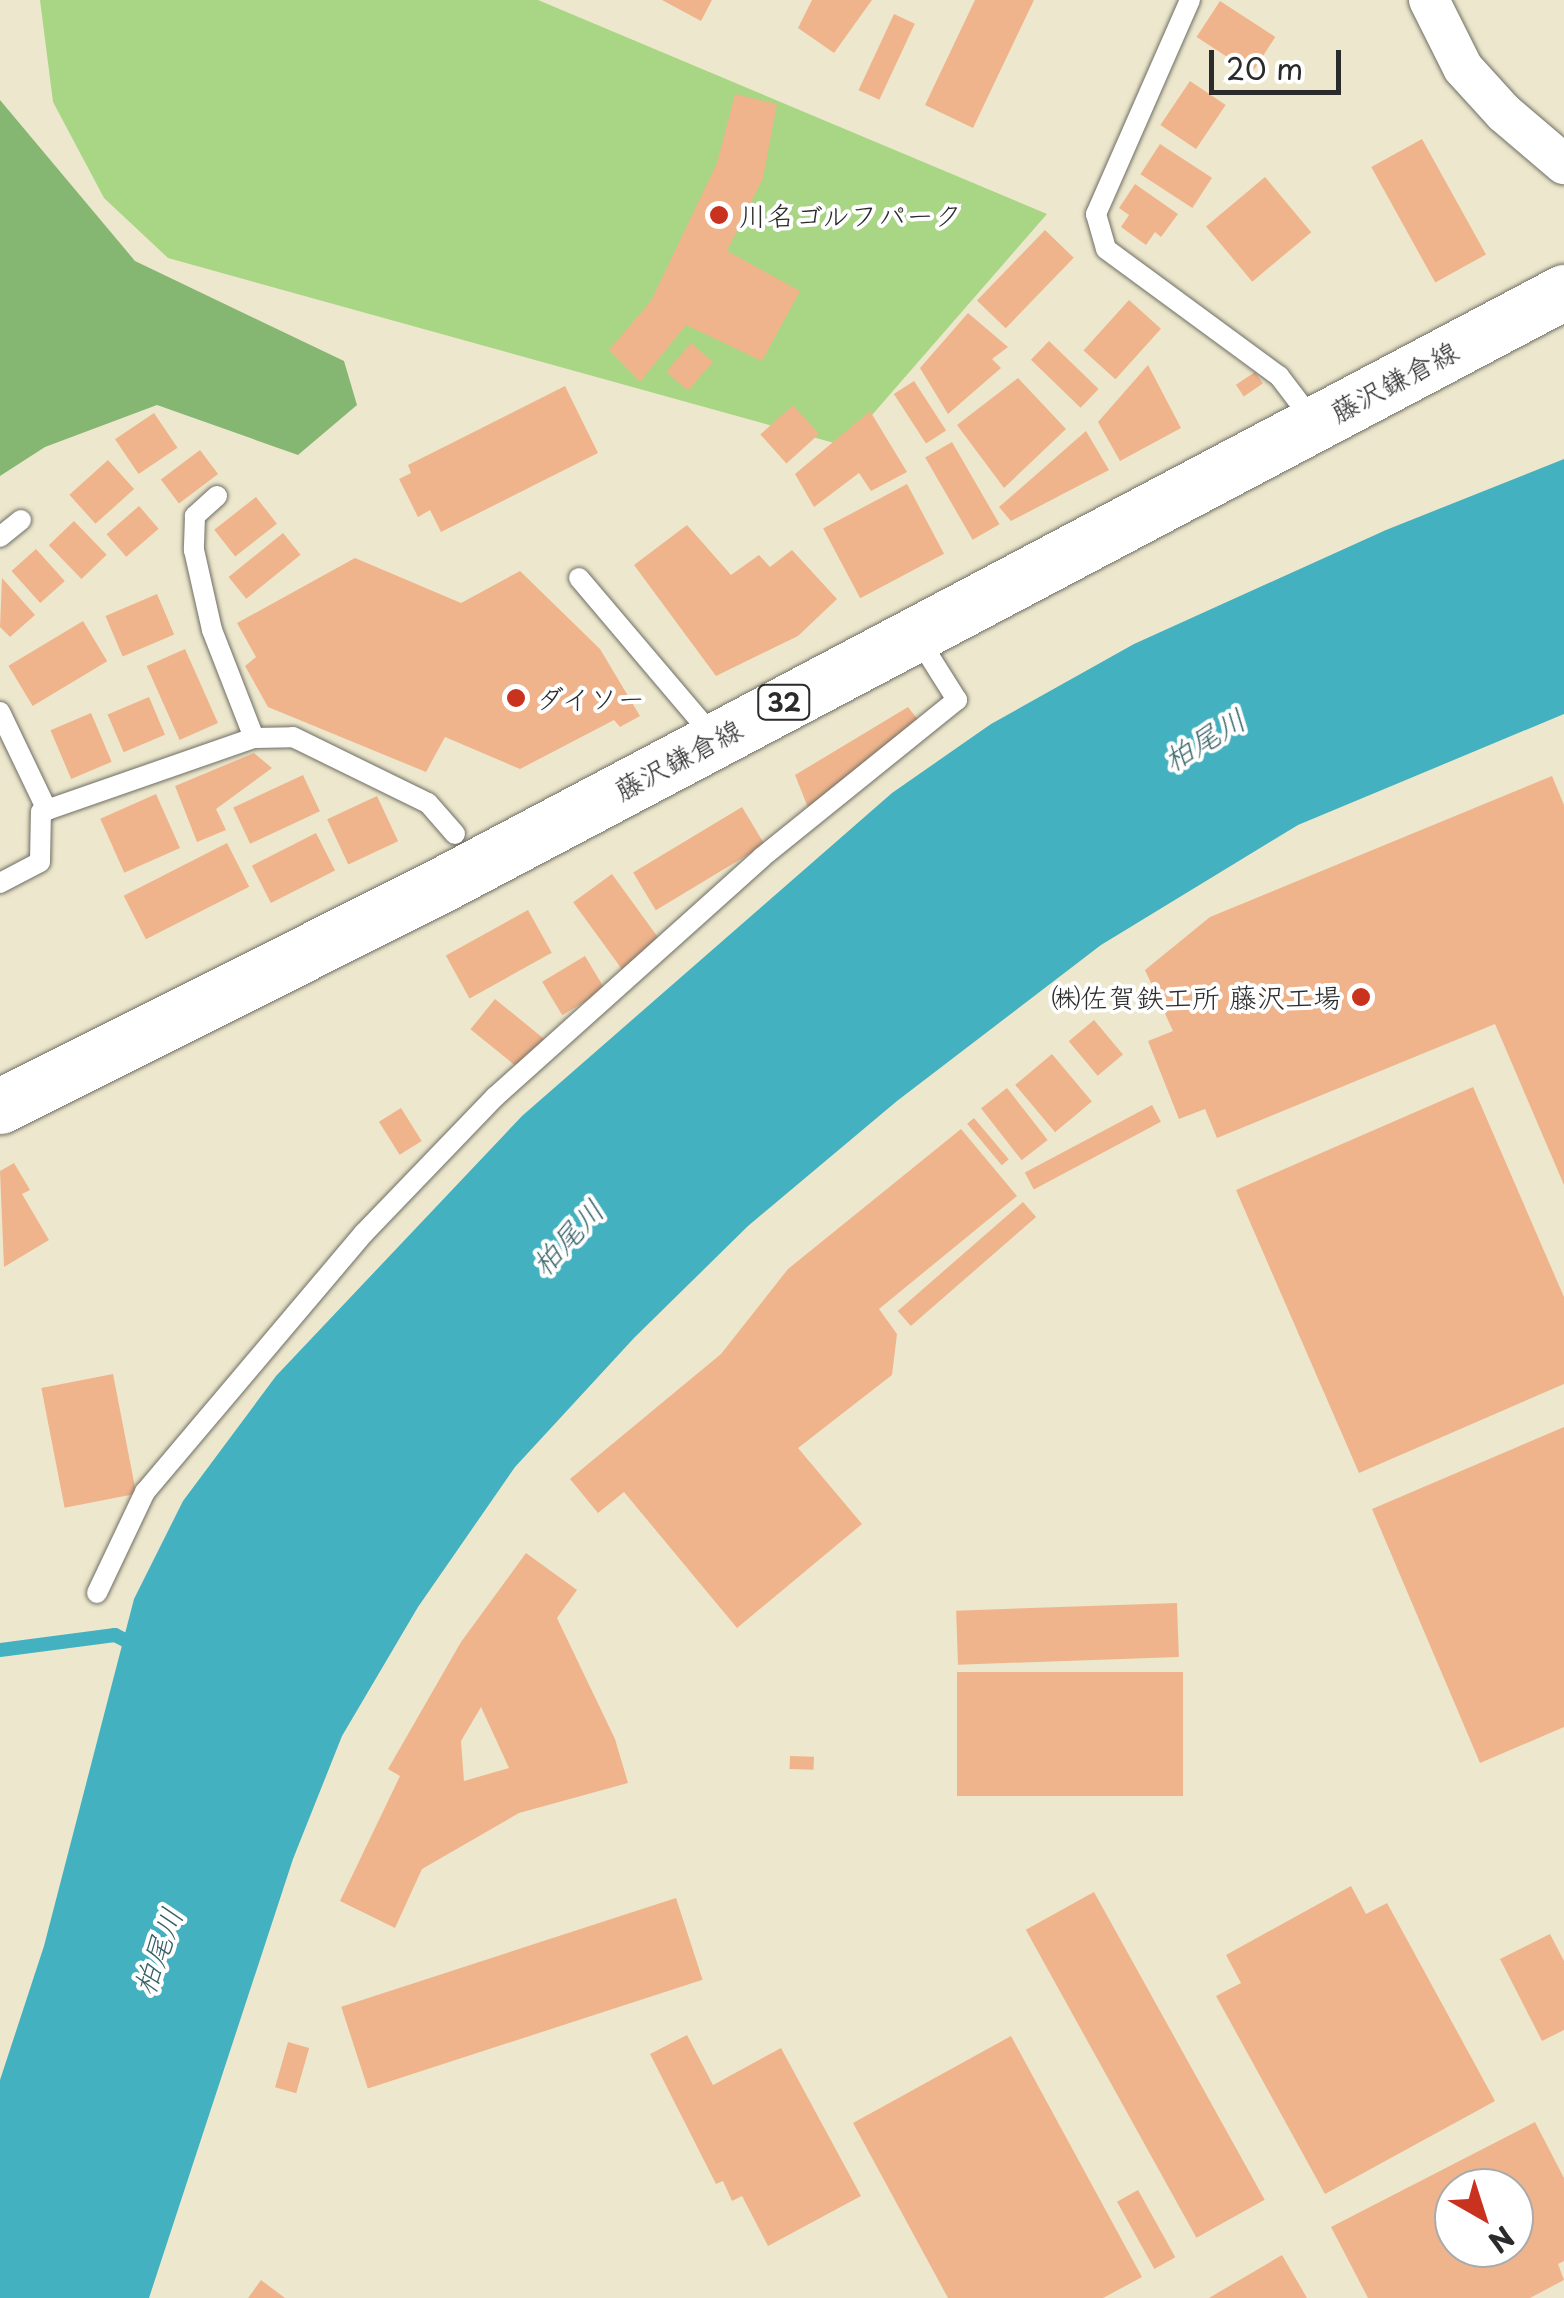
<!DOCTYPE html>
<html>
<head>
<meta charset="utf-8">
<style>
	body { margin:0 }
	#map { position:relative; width:1564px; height:2298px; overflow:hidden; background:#ede8cd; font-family:"Playpen Sans","Klee One",sans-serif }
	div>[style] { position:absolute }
	.green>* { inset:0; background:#a8d684 }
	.forest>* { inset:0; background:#86b772 }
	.water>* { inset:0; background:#43b1bf }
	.stream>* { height:14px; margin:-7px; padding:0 7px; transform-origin:7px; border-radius:7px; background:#43b1bf }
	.building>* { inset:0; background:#efb48c; transform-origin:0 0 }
	.roads { filter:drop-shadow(0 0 2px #6f6d64) drop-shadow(0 0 2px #6f6d64) }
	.service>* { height:20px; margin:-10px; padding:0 10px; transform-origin:10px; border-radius:10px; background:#fff }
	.minor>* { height:40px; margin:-20px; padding:0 20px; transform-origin:20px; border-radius:20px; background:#fff }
	.primary>* { height:55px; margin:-27.5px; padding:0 27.5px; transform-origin:27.5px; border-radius:27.5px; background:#fff }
	.dots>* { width:28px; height:28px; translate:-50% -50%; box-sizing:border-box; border:5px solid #fff; border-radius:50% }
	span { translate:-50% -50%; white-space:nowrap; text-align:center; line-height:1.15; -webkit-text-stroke:8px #fff; paint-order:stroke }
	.shield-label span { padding:2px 8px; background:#fff; border:2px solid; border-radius:8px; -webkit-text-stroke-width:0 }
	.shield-label { font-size:25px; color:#2b2b2b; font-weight:700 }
	.poi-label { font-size:28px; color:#2b2b2b }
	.left { translate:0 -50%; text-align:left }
	.right { translate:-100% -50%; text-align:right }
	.street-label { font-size:28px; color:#2b2b2b }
	.water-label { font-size:30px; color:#356166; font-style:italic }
	.north { position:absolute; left:1434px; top:2168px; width:100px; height:100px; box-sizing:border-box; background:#fff; border:2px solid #aaa; border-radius:50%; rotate:141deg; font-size:28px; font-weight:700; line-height:40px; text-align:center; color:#2b2b2b }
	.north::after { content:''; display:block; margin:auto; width:35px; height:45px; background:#c8321e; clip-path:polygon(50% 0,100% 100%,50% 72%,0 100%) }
	.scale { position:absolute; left:1209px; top:50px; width:132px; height:45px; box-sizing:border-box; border:5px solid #2b2b2b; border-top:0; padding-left:12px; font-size:30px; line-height:35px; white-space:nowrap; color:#2b2b2b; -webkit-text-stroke:8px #fff; paint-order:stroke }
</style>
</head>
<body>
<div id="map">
	<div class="green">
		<i style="clip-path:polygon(40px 0,538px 0,1047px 214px,845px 446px,168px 258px,104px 198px,53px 102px)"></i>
	</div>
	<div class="forest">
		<i style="clip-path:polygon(0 100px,135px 261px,344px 361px,357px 405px,298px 455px,157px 405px,45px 447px,0 476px)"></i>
	</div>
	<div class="water">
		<i style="clip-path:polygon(1564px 459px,1564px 714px,1298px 825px,1101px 945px,897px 1101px,748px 1226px,634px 1338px,515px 1467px,418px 1607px,342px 1736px,293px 1859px,149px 2298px,0 2298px,0 2080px,44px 1946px,134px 1599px,183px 1501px,276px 1376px,522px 1116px,892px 793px,991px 724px,1134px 644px,1386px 530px)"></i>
	</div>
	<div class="stream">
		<i style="left:0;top:1650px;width:116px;rotate:-7.4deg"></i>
		<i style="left:115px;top:1635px;width:28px;rotate:27deg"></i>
	</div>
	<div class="building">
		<i style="clip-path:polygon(662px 0,712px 0,701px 21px)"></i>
		<i style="clip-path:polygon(812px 0,872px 0,834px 53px,798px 28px)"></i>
		<i style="clip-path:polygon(975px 0,1034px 0,973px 128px,925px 105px)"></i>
		<i style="left:1220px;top:1px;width:66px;height:43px;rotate:33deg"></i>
		<i style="left:894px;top:14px;width:23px;height:84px;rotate:25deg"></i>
		<i style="left:1190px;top:81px;width:43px;height:53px;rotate:34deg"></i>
		<i style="clip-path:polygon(735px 94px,777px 104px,763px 178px,727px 251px,800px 291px,762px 361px,686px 325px,640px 382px,609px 350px,651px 301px,717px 163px)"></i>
		<i style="left:1422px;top:139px;width:132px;height:58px;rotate:61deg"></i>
		<i style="left:1160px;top:144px;width:62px;height:36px;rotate:33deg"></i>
		<i style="left:1265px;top:177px;width:72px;height:77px;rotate:50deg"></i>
		<i style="clip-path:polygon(1135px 184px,1178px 214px,1161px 237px,1155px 232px,1146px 245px,1121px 227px,1129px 215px,1119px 208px)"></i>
		<i style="left:1045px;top:230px;width:40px;height:98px;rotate:44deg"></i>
		<i style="left:1129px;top:300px;width:43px;height:68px;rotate:42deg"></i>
		<i style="clip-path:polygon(968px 313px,1008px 347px,992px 359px,1001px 368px,948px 414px,920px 368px)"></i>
		<i style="left:1049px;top:341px;width:69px;height:26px;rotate:44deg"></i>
		<i style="left:691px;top:343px;width:29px;height:38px;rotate:41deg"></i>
		<i style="clip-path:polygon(1148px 365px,1181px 428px,1120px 461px,1098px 422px)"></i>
		<i style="left:1255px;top:372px;width:14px;height:23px;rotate:56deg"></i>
		<i style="clip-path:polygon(1018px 378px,1066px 429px,1004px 488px,957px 425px)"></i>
		<i style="left:914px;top:381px;width:59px;height:24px;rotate:57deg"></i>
		<i style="clip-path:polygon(565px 386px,598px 453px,441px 532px,430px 510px,418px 517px,399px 479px,411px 473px,408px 465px)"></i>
		<i style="left:793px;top:405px;width:39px;height:44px;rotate:48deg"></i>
		<i style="clip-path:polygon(870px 411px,907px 472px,871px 491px,859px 473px,814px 507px,795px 474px)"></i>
		<i style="left:154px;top:413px;width:42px;height:47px;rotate:56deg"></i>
		<i style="clip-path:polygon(1086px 431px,1109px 470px,1011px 521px,999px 507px)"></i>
		<i style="left:952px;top:442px;width:95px;height:31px;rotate:60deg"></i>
		<i style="left:200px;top:450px;width:30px;height:49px;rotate:53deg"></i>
		<i style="left:108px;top:460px;width:39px;height:52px;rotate:48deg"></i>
		<i style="left:907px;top:484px;width:79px;height:95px;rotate:62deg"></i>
		<i style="left:256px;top:497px;width:34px;height:53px;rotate:52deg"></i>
		<i style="left:139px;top:506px;width:30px;height:43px;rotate:49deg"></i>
		<i style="left:74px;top:521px;width:47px;height:35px;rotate:46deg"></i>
		<i style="clip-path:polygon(687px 525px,731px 575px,759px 555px,770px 567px,792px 550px,837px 599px,798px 636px,716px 676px,634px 565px)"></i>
		<i style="left:283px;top:533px;width:28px;height:70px;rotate:51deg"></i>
		<i style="left:36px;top:549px;width:43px;height:33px;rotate:48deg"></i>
		<i style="clip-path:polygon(355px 558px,461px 603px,520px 571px,600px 649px,640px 716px,620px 727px,614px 720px,520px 769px,445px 737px,426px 772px,268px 707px,245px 666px,256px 657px,237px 623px)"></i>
		<i style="clip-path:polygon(2px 578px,35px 615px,10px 637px,0 627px)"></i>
		<i style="left:157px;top:594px;width:44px;height:56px;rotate:67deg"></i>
		<i style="left:83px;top:621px;width:47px;height:87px;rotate:59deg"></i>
		<i style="left:185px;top:649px;width:81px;height:42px;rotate:66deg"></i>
		<i style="left:149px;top:697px;width:41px;height:45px;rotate:67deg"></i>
		<i style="clip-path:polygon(908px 707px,919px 721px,809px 810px,795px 775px)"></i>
		<i style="left:91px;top:713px;width:53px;height:44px;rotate:67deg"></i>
		<i style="clip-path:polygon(254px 753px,272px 768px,216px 809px,226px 830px,197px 842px,175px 786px)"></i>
		<i style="left:303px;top:775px;width:40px;height:77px;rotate:65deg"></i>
		<i style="clip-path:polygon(1552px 776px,1564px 805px,1564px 1185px,1495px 1024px,1217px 1138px,1205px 1109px,1179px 1119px,1148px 1041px,1173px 1031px,1145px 970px,1210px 917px)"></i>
		<i style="left:156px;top:794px;width:59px;height:61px;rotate:66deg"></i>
		<i style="left:377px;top:796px;width:50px;height:55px;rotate:65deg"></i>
		<i style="left:742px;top:807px;width:44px;height:127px;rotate:59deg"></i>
		<i style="left:316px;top:833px;width:42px;height:72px;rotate:63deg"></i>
		<i style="left:227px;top:843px;width:49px;height:116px;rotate:63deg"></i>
		<i style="left:612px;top:874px;width:83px;height:48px;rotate:54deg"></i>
		<i style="left:528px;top:910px;width:49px;height:94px;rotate:61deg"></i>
		<i style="left:585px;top:956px;width:39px;height:50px;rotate:59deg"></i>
		<i style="left:495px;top:999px;width:63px;height:39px;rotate:39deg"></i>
		<i style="left:1094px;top:1020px;width:45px;height:33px;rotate:50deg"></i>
		<i style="left:1052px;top:1054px;width:62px;height:48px;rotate:50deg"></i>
		<i style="clip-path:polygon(1473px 1087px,1564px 1297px,1564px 1384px,1359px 1473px,1236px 1190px)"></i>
		<i style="left:1007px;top:1088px;width:66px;height:33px;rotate:52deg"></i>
		<i style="left:1152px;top:1105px;width:19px;height:144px;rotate:62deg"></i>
		<i style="left:401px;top:1108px;width:39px;height:26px;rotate:58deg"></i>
		<i style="left:974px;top:1118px;width:54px;height:9px;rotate:50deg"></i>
		<i style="clip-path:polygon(961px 1129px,1017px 1196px,879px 1309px,897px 1334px,892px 1375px,798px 1448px,862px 1524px,737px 1628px,624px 1492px,598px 1513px,570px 1479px,721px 1354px,788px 1269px)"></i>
		<i style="clip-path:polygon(14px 1163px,30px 1190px,22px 1194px,49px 1240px,4px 1267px,0 1171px)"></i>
		<i style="left:1023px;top:1202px;width:20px;height:166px;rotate:49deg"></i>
		<i style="left:113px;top:1374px;width:122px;height:73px;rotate:79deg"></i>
		<i style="clip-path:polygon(1564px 1427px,1564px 1727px,1480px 1763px,1372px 1509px)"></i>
		<i style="clip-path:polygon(evenodd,526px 1553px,577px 1590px,557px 1618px,615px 1739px,628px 1783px,519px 1813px,422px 1869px,395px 1928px,340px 1901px,400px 1776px,388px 1769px,461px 1642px,526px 1553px,481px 1707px,509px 1768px,464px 1781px,461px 1741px,481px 1707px)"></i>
		<i style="left:1177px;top:1603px;width:54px;height:221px;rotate:88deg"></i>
		<i style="left:1183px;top:1672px;width:124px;height:226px;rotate:90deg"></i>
		<i style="left:790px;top:1756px;width:24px;height:13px;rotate:2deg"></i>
		<i style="clip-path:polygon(1351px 1886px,1366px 1914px,1387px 1903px,1495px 2101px,1325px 2194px,1216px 1996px,1241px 1983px,1226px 1955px)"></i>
		<i style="left:1094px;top:1892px;width:352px;height:78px;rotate:61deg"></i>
		<i style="left:676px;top:1898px;width:86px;height:352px;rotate:72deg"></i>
		<i style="clip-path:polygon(1550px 1934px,1564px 1961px,1564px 2030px,1542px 2041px,1500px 1959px)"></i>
		<i style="clip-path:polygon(687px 2035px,713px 2085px,781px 2048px,861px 2196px,768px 2246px,742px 2196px,732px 2201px,723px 2181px,716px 2184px,650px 2054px)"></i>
		<i style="clip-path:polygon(1011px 2036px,1142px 2277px,1103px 2298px,948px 2298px,853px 2123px)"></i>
		<i style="left:288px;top:2042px;width:22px;height:47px;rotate:16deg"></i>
		<i style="clip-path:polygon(evenodd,1535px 2122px,1564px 2178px,1564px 2261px,1558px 2264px,1564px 2280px,1530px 2298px,1368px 2298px,1331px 2227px,1535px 2122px,1454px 2188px,1514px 2188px,1514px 2248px,1454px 2248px,1454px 2188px)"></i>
		<i style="left:1138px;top:2190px;width:77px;height:24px;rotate:61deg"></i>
		<i style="clip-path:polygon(1282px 2255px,1307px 2298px,1209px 2298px)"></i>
		<i style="clip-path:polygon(261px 2280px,285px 2298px,248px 2298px)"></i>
	</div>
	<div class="roads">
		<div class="service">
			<i style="left:1190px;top:0;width:234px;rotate:113.7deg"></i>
			<i style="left:1096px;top:214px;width:36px;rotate:74deg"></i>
			<i style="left:1106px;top:249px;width:215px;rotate:36.3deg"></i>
			<i style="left:1279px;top:376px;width:58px;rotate:52.7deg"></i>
			<i style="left:217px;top:496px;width:30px;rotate:138deg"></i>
			<i style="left:195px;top:516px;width:34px;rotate:92deg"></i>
			<i style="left:194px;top:550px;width:82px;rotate:77.3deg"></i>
			<i style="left:212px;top:630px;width:116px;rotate:68.7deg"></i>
			<i style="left:0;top:537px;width:27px;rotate:-39deg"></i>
			<i style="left:579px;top:578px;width:209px;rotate:49.7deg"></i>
			<i style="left:0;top:712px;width:109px;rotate:64.4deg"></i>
			<i style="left:0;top:883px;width:45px;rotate:-27.7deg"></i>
			<i style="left:40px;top:862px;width:50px;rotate:-88.9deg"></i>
			<i style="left:41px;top:812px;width:225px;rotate:-19.2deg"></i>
			<i style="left:254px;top:738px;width:39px;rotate:-1deg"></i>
			<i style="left:293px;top:737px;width:150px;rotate:26.1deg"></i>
			<i style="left:428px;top:803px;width:41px;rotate:48.9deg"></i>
			<i style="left:97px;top:1593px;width:112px;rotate:-64.6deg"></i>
			<i style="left:145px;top:1492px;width:339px;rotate:-49.8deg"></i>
			<i style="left:364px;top:1233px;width:189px;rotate:-46.1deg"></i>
			<i style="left:495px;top:1097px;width:358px;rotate:-41.9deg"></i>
			<i style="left:761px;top:858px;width:252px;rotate:-38.9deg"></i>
			<i style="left:957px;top:700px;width:73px;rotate:-122.2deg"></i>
		</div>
		<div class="minor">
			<i style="left:1429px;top:0;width:76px;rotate:63.4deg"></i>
			<i style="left:1463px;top:68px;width:61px;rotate:47.7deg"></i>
			<i style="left:1504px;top:113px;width:79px;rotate:40.4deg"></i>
		</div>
		<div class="primary">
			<i style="left:0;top:1106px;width:493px;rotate:-26.6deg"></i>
			<i style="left:441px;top:885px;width:1270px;rotate:-27.84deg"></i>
		</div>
	</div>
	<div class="dots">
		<i style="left:719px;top:215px;background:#c8321e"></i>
		<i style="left:516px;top:698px;background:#c8321e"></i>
		<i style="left:1361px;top:997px;background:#c8321e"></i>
	</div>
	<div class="shield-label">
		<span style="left:784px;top:702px">32</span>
	</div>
	<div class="poi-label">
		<span class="left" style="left:739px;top:215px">川名ゴルフパーク</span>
		<span class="left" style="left:536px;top:698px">ダイソー</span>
		<span class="right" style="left:1341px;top:997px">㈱佐賀鉄工所 藤沢工場</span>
	</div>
	<div class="street-label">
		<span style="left:1394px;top:381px;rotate:-28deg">藤沢鎌倉線</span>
		<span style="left:678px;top:759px;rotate:-28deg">藤沢鎌倉線</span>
	</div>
	<div class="water-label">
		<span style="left:1204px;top:739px;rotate:-31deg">柏尾川</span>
		<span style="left:567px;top:1237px;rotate:-47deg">柏尾川</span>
		<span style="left:157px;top:1951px;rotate:-70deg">柏尾川</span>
	</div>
	<div class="north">N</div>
	<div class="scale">20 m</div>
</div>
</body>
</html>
